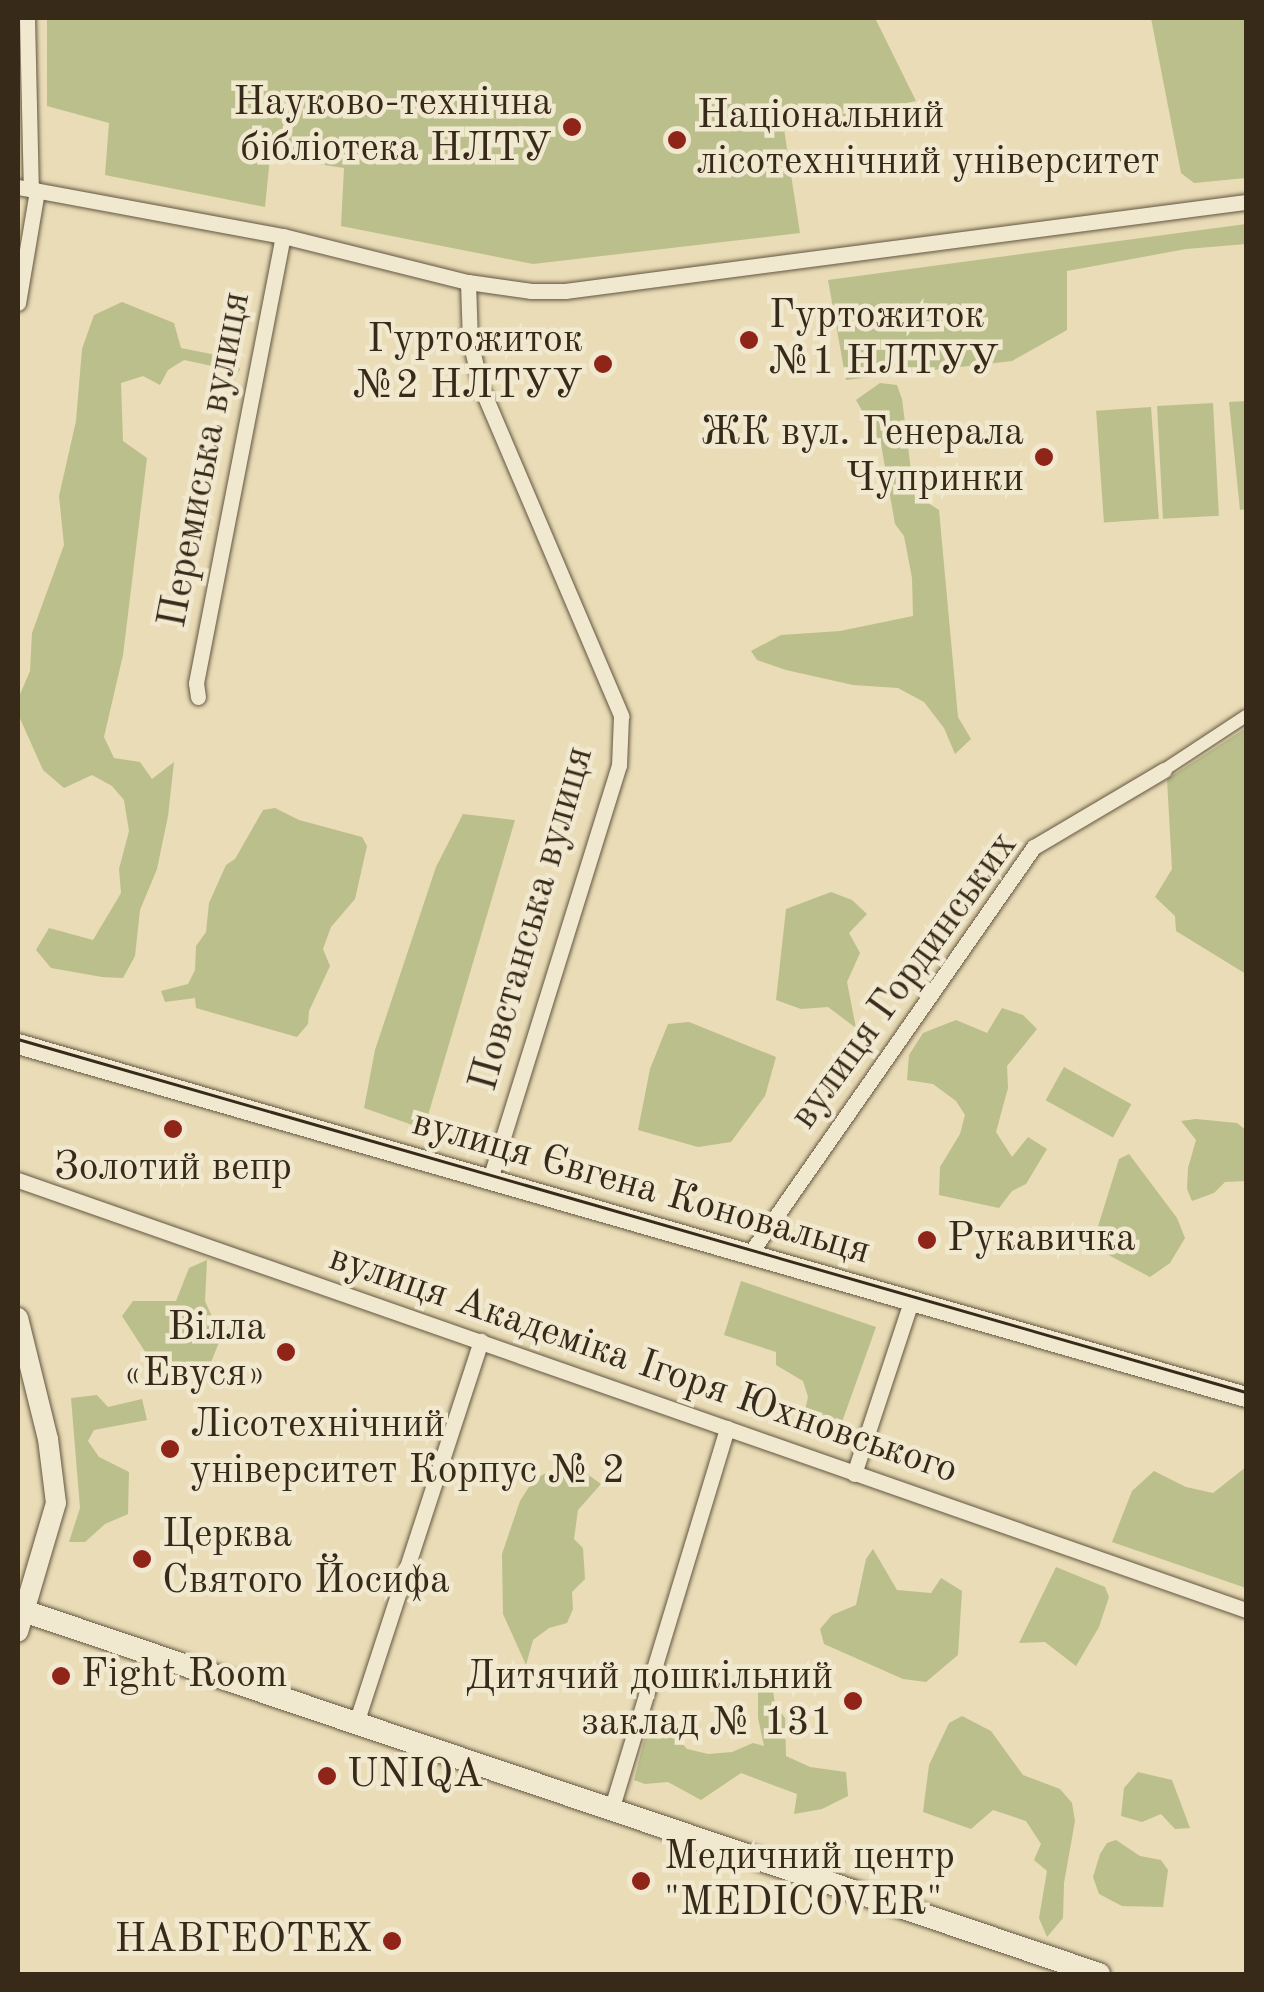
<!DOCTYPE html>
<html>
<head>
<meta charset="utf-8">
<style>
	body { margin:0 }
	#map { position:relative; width:1264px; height:1992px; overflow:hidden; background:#e9dcb6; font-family:"Old Standard TT",serif }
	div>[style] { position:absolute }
	.green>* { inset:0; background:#bbbf8b; transform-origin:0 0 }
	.roads { filter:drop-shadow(0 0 2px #645640) drop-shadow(0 0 2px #645640) }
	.pedestrian>* { height:12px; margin:-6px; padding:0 6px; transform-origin:6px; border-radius:6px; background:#f1e8d0 }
	.minor>* { height:15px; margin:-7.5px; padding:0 7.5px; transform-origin:7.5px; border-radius:7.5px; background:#f1e8d0 }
	.tertiary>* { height:20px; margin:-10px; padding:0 10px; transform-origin:10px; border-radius:10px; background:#f1e8d0 }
	.secondary>* { height:22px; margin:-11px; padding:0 11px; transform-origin:11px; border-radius:11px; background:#f1e8d0 }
	.tram>* { height:2.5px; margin:-1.25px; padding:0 1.25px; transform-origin:1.25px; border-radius:1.25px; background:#382a19 }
	.dots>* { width:28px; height:28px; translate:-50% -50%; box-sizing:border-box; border:5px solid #f1e8d0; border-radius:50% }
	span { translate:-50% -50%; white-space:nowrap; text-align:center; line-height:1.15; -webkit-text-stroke:9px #f1e8d0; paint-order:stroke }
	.poi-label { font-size:40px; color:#382a19 }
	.right { translate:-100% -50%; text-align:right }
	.left { translate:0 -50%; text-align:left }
	.street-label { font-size:40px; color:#382a19 }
	.frame { position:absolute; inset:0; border:20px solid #382a19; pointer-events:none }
</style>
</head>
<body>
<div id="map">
	<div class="green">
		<i style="clip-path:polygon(47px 18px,875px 18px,916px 101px,784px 129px,800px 233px,533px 264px,341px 226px,344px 168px,270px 157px,265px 207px,105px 175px,109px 123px,47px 106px)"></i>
		<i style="clip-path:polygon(1151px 18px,1246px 18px,1246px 178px,1194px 183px,1181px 173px)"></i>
		<i style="clip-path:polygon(1246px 224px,1246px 244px,1186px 249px,1067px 271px,1067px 330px,1012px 361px,846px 380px,828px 280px)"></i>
		<i style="clip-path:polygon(122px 302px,174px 323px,181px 348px,231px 358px,240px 369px,235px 380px,217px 367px,184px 360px,168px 370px,160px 385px,143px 376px,121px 383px,123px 441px,147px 458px,123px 655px,104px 737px,114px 758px,140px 762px,152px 779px,174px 762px,168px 816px,157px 869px,140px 910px,135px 956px,123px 978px,102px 977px,51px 968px,36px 950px,49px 928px,93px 940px,121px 893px,119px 869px,129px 831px,124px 800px,112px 786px,92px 775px,64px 788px,43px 770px,18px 714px,18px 699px,30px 671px,32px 633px,64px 545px,59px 496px,76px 421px,82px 349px,94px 315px)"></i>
		<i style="clip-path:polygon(880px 383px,897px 385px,902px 399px,914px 494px,939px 510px,958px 717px,971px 739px,955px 754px,944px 728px,924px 702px,898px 688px,853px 685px,786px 670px,757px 660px,751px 651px,781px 635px,840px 631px,913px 616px,912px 578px,904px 536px,895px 524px,881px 444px,856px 400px)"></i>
		<i style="clip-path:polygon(1246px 401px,1246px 509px,1240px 510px,1229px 402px)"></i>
		<i style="left:1213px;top:403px;width:113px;height:56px;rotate:87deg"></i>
		<i style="left:1151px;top:407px;width:112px;height:55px;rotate:86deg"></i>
		<i style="clip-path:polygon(1246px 728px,1246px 974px,1176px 931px,1175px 916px,1155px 897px,1172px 869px,1167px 779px)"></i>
		<i style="clip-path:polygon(275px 808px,299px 820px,362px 837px,367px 846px,355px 899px,331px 927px,323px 949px,330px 966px,309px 1011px,308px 1024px,297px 1037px,196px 1008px,195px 998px,165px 1002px,161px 991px,188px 984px,195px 970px,196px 946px,206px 932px,209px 903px,226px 865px,235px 859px,263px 810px)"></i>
		<i style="clip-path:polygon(463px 814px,515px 820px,424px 1129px,364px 1108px,375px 1050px,436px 867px)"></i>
		<i style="clip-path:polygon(831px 892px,852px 900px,867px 914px,849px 933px,860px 953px,847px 982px,856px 1028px,828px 1007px,801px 1009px,776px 1000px,786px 909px)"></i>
		<i style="clip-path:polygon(1002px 1008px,1023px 1015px,1037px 1029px,1007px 1066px,1008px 1088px,996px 1132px,1012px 1157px,1028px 1137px,1047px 1149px,1026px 1184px,1012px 1191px,999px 1208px,939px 1195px,940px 1167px,960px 1134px,965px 1115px,956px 1101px,933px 1084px,907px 1080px,909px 1055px,923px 1033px,956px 1020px,987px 1033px)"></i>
		<i style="clip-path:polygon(689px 1022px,776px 1057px,765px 1096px,731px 1142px,698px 1147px,638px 1130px,650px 1069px,668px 1024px)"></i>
		<i style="left:1064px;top:1067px;width:77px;height:38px;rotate:29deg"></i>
		<i style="clip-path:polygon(1196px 1119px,1237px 1123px,1246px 1130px,1246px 1181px,1225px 1182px,1214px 1193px,1192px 1201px,1187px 1189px,1188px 1168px,1196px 1140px,1181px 1121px)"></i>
		<i style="clip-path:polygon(1129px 1154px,1177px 1218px,1185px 1238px,1170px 1263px,1150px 1277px,1101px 1251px,1095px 1236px,1119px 1159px)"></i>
		<i style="clip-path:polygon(207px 1260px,205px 1301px,221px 1337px,210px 1365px,153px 1364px,122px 1316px,133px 1301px,176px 1301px,189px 1268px)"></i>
		<i style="clip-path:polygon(741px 1281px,876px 1327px,837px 1436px,802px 1424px,808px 1397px,803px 1381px,776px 1365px,776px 1352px,724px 1335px)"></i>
		<i style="clip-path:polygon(97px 1395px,108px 1407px,142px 1399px,147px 1420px,94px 1430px,88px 1441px,99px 1457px,129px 1472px,128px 1514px,105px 1524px,85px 1542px,69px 1542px,80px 1508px,71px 1398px)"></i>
		<i style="clip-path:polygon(561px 1466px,583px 1471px,601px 1484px,578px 1510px,574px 1539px,583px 1548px,585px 1579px,572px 1592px,573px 1609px,567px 1623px,549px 1628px,533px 1640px,526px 1665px,503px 1614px,502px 1554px,520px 1501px,534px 1479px)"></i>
		<i style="clip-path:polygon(1246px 1467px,1246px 1588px,1112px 1542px,1132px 1491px,1154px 1471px,1186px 1487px,1213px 1493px)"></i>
		<i style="clip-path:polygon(873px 1549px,897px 1590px,931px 1593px,941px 1578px,962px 1591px,958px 1655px,926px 1682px,903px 1679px,824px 1644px,820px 1629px,832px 1615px,856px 1605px,866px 1559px)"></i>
		<i style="clip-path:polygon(1056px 1567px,1105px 1587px,1109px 1597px,1099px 1627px,1076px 1666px,1045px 1642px,1019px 1643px)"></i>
		<i style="clip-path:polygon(758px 1679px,772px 1683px,775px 1705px,785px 1718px,786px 1756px,810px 1767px,846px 1772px,848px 1796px,822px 1809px,794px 1814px,797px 1794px,741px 1773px,701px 1800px,668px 1782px,645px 1784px,634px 1780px,652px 1709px,687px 1749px,708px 1754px,732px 1752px,753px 1743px,764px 1746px,758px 1718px)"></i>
		<i style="clip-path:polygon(962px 1716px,991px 1731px,1023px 1775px,1060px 1789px,1072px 1803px,1075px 1821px,1064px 1883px,1063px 1918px,1047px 1937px,1039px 1918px,1047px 1871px,1034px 1860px,1041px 1844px,1026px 1821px,993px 1810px,971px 1829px,923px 1812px,929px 1765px,949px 1723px)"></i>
		<i style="clip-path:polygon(1138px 1772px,1172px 1780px,1190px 1828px,1175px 1829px,1161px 1814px,1142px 1822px,1121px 1816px,1124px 1788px)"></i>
		<i style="clip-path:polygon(1116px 1840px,1140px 1856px,1161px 1860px,1168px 1870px,1163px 1907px,1122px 1906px,1099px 1894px,1093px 1877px,1100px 1854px,1107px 1843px)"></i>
	</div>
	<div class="roads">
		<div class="pedestrian">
			<i style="left:1164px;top:770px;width:98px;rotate:-33.4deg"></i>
		</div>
		<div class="minor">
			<i style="left:27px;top:18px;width:171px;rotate:88.7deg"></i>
			<i style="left:18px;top:187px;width:269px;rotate:10.5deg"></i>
			<i style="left:283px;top:236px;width:191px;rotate:14deg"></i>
			<i style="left:468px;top:282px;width:64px;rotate:8.1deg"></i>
			<i style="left:531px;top:291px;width:34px"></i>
			<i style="left:565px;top:291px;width:687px;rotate:-7.45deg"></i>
			<i style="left:468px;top:282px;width:59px;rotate:88.1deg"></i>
			<i style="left:470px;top:341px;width:47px;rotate:76.6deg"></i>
			<i style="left:481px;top:387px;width:358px;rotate:66.9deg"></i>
			<i style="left:621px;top:716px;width:49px;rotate:92.3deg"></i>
			<i style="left:619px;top:765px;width:435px;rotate:107.3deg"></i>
			<i style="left:18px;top:303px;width:114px;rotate:-80.4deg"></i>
			<i style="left:198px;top:697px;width:14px;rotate:-98deg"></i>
			<i style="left:196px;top:683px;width:455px;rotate:-79deg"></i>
			<i style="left:18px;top:1180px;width:1301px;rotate:19.3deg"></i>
			<i style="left:749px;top:1255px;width:498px;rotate:-55.1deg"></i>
			<i style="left:1034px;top:847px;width:151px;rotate:-30.6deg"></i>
			<i style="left:854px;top:1474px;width:181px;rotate:-71.7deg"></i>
			<i style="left:357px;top:1720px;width:399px;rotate:-71.9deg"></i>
			<i style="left:612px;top:1807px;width:396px;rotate:-73.1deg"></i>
		</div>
		<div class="tertiary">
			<i style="left:18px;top:1044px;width:1278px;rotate:16.04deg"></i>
			<i style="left:18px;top:1318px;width:125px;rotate:76.1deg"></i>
			<i style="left:48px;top:1439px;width:64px;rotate:82.9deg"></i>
			<i style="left:56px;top:1503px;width:134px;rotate:106.4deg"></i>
		</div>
		<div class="secondary">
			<i style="left:18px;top:1609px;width:1141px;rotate:18.66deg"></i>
		</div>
	</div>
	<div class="tram">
		<i style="left:18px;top:1039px;width:1278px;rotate:16.04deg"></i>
	</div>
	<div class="dots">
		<i style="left:572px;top:127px;background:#8f2418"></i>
		<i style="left:677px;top:140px;background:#8f2418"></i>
		<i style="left:749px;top:340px;background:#8f2418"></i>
		<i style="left:603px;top:364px;background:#8f2418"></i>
		<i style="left:1044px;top:457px;background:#8f2418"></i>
		<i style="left:173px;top:1129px;background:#8f2418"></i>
		<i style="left:927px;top:1240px;background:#8f2418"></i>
		<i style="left:286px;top:1352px;background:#8f2418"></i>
		<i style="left:170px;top:1449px;background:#8f2418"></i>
		<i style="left:142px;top:1559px;background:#8f2418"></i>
		<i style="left:61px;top:1676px;background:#8f2418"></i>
		<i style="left:853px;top:1701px;background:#8f2418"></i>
		<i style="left:327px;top:1776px;background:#8f2418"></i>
		<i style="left:641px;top:1881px;background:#8f2418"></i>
		<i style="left:392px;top:1941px;background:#8f2418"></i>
	</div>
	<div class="poi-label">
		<span class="right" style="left:552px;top:127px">Науково-технічна<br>бібліотека НЛТУ</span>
		<span class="left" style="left:697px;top:140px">Національний<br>лісотехнічний університет</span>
		<span class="left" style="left:769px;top:340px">Гуртожиток<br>№1 НЛТУУ</span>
		<span class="right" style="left:583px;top:364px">Гуртожиток<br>№2 НЛТУУ</span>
		<span class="right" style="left:1024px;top:457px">ЖК вул. Генерала<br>Чупринки</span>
		<span style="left:173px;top:1169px">Золотий вепр</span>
		<span class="left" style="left:947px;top:1240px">Рукавичка</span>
		<span class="right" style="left:266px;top:1352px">Вілла<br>«Евуся»</span>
		<span class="left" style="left:190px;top:1449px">Лісотехнічний<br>університет Корпус № 2</span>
		<span class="left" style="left:162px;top:1559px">Церква<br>Святого Йосифа</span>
		<span class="left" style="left:81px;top:1676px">Fight Room</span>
		<span class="right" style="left:833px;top:1701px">Дитячий дошкільний<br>заклад № 131</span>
		<span class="left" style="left:347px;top:1776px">UNIQA</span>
		<span class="left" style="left:664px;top:1881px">Медичний центр<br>"MEDICOVER"</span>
		<span class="right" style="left:372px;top:1941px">НАВГЕОТЕХ</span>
	</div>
	<div class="street-label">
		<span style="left:206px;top:460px;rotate:-79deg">Перемиська вулиця</span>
		<span style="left:533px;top:919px;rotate:-74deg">Повстанська вулиця</span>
		<span style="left:905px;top:981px;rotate:-54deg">вулиця Гординських</span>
		<span style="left:641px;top:1188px;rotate:16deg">вулиця Євгена Коновальця</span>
		<span style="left:643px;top:1365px;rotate:19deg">вулиця Академіка Ігоря Юхновського</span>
	</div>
	<div class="frame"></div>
</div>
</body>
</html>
